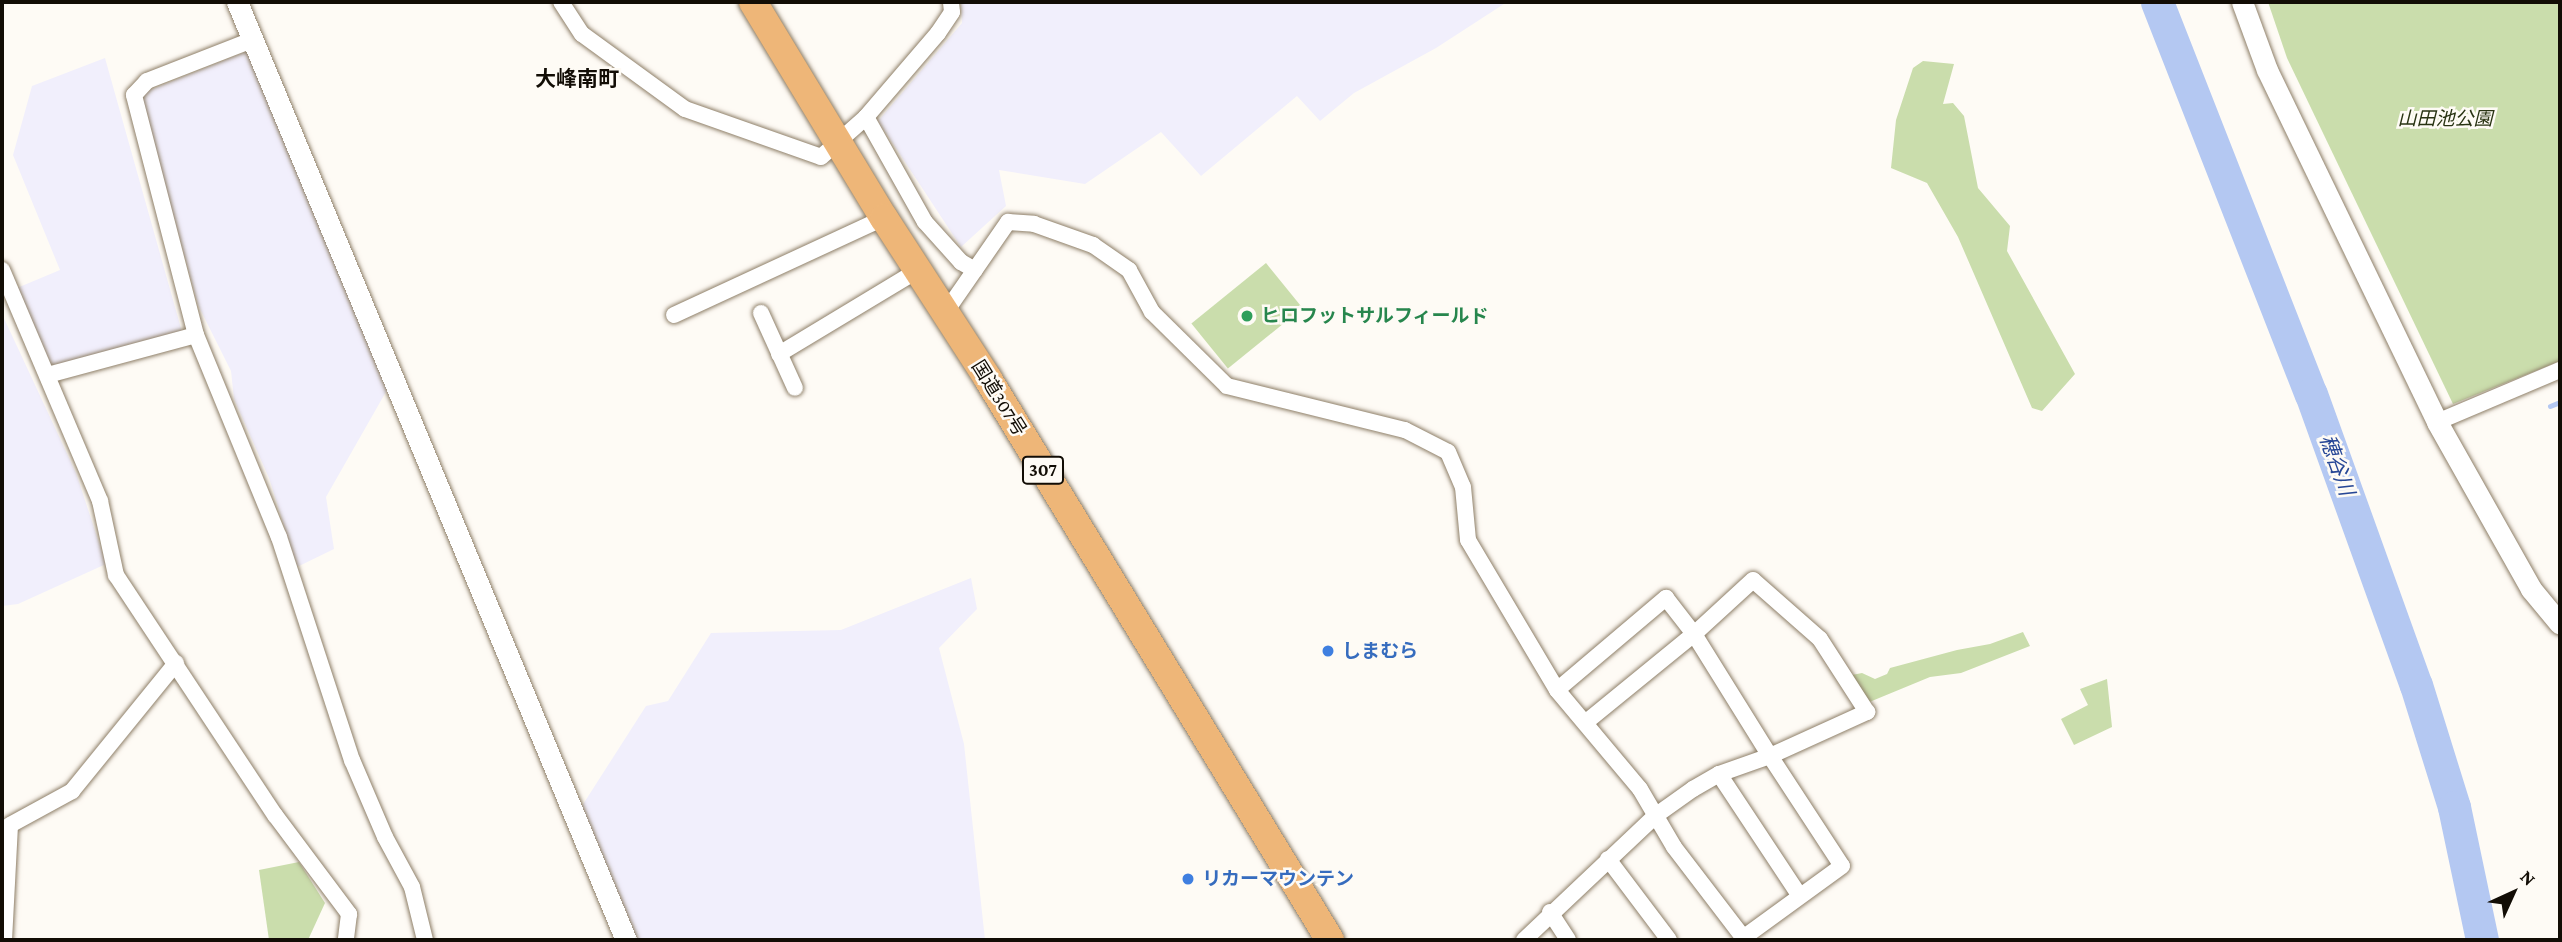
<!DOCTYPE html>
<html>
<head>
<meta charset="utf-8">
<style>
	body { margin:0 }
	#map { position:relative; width:2562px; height:942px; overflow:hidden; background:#fefbf5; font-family:"Crimson Pro","Noto Sans JP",serif }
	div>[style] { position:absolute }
	.industrial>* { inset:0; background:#f1effc }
	.green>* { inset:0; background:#caddac; transform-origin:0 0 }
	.stream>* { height:5px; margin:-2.5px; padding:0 2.5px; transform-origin:2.5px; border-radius:2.5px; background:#b4c8f2 }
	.river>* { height:33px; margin:-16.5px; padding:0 16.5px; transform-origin:16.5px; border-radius:16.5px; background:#b4c8f2 }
	.roads { filter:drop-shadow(0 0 2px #8e7f68) drop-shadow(0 0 2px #8e7f68) }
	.minor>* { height:16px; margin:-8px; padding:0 8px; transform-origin:8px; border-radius:8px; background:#fff }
	.tertiary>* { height:21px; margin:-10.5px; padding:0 10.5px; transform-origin:10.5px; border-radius:10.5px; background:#fff }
	.trunk>* { height:28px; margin:-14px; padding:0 14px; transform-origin:14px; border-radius:14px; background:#eeb678 }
	.dots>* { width:19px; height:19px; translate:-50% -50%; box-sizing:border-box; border:4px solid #fefbf5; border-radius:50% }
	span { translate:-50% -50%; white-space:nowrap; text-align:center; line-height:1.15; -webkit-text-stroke:5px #fefbf5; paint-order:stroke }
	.shield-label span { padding:2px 5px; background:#fefbf5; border:2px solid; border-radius:5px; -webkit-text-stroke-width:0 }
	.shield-label { font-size:18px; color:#120d05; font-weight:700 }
	.park-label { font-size:19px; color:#293413; font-style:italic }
	.leisure-label { font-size:19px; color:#27864d; font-weight:700 }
	.left { translate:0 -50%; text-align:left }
	.street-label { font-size:19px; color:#120d05 }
	.shop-label { font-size:19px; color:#366cbe; font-weight:700 }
	.neighbourhood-label { font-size:21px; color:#120d05; font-weight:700 }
	.water-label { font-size:21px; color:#274796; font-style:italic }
	.frame { position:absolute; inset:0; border:4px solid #120d05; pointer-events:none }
	.north { position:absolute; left:2478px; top:858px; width:70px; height:70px; -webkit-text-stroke:5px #fefbf5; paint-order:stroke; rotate:45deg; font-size:19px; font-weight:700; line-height:28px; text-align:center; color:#120d05 }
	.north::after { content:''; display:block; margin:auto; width:24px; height:32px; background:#120d05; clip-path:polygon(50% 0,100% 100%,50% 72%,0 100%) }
</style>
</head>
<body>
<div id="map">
	<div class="industrial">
		<i style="clip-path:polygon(961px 2px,1507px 2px,1436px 48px,1354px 93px,1320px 121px,1297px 96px,1201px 176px,1161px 132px,1085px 184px,999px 170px,1006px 206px,961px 247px,878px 121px,962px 23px)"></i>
		<i style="clip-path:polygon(248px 51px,387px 390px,326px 497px,334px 549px,297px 567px,269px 478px,234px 399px,231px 371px,198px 305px,140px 94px)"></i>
		<i style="clip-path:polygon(105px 58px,182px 332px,51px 366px,17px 288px,60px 270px,13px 155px,32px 86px)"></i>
		<i style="clip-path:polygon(2px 314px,76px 473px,106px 564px,18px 604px,2px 606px)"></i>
		<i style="clip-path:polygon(971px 578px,977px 609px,939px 648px,964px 744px,985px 940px,636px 940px,580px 809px,646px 706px,668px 701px,711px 633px,841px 630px)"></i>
	</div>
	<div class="green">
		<i style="clip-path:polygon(2268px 2px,2560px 2px,2560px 361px,2453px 404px,2287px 58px)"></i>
		<i style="clip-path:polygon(1923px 61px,1954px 64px,1943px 104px,1953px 103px,1964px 116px,1978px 188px,2010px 226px,2007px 251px,2075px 374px,2042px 411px,2032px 408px,1958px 237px,1927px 183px,1891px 168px,1896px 120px,1913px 68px)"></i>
		<i style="left:1266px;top:263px;width:58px;height:96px;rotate:51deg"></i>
		<i style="clip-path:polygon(2023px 632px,2030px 646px,1961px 673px,1930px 677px,1867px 703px,1852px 675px,1862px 673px,1875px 679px,1887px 674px,1890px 668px,1957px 650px,1990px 644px)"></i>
		<i style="clip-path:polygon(2107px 679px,2112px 727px,2074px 745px,2061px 719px,2088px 705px,2080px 689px)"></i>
		<i style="clip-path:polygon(299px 862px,325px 903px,308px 940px,269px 940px,259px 870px)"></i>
	</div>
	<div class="stream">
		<i style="left:2550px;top:406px;width:11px;rotate:-22deg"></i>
	</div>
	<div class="river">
		<i style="left:2157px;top:2px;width:421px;rotate:68.6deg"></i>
		<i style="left:2311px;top:394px;width:309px;rotate:70.2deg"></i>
		<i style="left:2416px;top:685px;width:128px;rotate:72.7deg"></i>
		<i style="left:2454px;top:807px;width:136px;rotate:78.1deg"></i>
	</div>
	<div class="roads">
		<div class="minor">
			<i style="left:561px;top:2px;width:38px;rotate:57deg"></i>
			<i style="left:582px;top:34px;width:127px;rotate:36.1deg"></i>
			<i style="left:685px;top:109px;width:144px;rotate:19.4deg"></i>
			<i style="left:821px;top:157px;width:60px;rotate:-41.6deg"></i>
			<i style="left:866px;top:117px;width:111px;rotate:-49.4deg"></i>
			<i style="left:938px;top:33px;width:25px;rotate:-56deg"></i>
			<i style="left:952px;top:12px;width:10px;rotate:-96deg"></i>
			<i style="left:866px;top:117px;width:120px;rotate:60.7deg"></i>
			<i style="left:925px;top:222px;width:54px;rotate:48deg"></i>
			<i style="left:961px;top:262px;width:16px;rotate:30deg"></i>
			<i style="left:2px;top:270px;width:251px;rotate:67deg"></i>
			<i style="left:100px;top:501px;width:76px;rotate:77.8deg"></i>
			<i style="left:116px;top:575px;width:288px;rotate:56.5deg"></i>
			<i style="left:275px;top:815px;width:124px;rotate:53.2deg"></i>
			<i style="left:349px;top:914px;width:26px;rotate:97deg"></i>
			<i style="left:761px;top:313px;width:82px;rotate:65.6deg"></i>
			<i style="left:945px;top:313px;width:111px;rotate:-55.3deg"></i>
			<i style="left:1008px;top:222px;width:26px;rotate:4deg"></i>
			<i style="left:1034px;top:224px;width:63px;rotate:19.6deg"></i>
			<i style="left:1093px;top:245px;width:44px;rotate:34.8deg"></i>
			<i style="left:1129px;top:270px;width:48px;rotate:61.3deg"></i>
			<i style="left:1152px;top:312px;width:105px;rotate:44.6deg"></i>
			<i style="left:1227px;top:386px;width:183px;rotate:13.9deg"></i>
			<i style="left:1405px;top:430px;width:48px;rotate:27.1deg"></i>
			<i style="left:1448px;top:452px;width:38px;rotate:67deg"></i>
			<i style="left:1463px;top:487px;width:53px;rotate:84.6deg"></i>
			<i style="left:1468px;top:540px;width:174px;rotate:59.3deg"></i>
			<i style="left:1557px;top:690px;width:129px;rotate:50deg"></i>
			<i style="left:1640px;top:789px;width:67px;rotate:59.6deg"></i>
			<i style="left:1674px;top:847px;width:117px;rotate:52.6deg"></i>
			<i style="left:674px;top:315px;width:231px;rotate:-24.8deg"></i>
			<i style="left:196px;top:335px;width:218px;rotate:67.7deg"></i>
			<i style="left:279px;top:537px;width:235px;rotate:71.9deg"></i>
			<i style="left:352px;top:760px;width:84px;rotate:66.8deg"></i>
			<i style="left:385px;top:837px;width:57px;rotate:61.6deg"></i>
			<i style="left:412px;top:887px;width:55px;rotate:76.2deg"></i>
			<i style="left:779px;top:354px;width:162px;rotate:-31.1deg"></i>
			<i style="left:48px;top:375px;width:153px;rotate:-15.1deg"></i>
			<i style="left:196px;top:335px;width:248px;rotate:-104.5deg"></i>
			<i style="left:134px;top:95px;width:19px;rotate:-47deg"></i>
			<i style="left:147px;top:81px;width:113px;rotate:-21.3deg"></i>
			<i style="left:2437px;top:422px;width:134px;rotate:-22.9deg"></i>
			<i style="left:1557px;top:690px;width:143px;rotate:-40.2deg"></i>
			<i style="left:1666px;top:598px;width:46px;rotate:52.1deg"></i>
			<i style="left:1694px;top:634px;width:139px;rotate:140.8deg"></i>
			<i style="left:1719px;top:774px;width:145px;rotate:56.5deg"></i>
			<i style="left:1608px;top:859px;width:101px;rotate:53deg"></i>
			<i style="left:1550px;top:912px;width:33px;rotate:57deg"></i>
			<i style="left:4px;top:940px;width:115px;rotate:-87deg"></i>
			<i style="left:10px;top:825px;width:71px;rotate:-28.7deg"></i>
			<i style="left:72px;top:791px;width:165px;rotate:-50.9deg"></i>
			<i style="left:1524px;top:940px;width:180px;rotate:-43.4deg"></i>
			<i style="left:1655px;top:816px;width:47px;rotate:-35.4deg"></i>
			<i style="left:1693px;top:789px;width:30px;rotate:-30deg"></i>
			<i style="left:1719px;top:774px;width:54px;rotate:-19.4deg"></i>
			<i style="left:1770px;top:756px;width:107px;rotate:-24.4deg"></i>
			<i style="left:1867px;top:712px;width:87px;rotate:-122.8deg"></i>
			<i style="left:1820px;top:639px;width:89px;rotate:-138.6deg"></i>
			<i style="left:1753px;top:580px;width:80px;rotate:137.5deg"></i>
			<i style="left:1694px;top:634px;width:144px;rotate:58.1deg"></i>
			<i style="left:1770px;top:756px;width:131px;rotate:56.8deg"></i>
			<i style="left:1842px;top:866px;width:122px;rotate:144deg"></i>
		</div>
		<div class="tertiary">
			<i style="left:237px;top:2px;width:1015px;rotate:67.48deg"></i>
			<i style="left:2242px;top:2px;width:72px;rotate:69.8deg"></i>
			<i style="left:2267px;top:70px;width:391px;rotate:64.2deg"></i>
			<i style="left:2437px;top:422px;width:192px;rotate:60.6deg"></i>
			<i style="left:2531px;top:589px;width:45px;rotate:50.4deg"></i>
		</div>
		<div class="trunk">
			<i style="left:753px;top:2px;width:253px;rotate:58.8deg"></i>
			<i style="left:884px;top:218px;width:192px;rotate:57.1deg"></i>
			<i style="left:988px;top:379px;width:657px;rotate:58.63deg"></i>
		</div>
	</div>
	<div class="dots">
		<i style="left:1247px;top:316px;background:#2e9e5b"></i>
		<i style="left:1328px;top:651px;background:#3f7fe0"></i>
		<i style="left:1188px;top:879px;background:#3f7fe0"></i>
	</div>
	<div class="shield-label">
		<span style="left:1043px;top:470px">307</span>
	</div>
	<div class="park-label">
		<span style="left:2445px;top:119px">山田池公園</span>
	</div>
	<div class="leisure-label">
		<span class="left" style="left:1261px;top:316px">ヒロフットサルフィールド</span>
	</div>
	<div class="street-label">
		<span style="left:999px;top:398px;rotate:58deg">国道307号</span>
	</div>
	<div class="shop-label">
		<span class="left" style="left:1342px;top:651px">しまむら</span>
		<span class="left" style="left:1202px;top:879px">リカーマウンテン</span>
	</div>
	<div class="neighbourhood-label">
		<span style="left:577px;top:79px">大峰南町</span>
	</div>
	<div class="water-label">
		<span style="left:2337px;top:465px;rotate:70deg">穂谷川</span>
	</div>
	<div class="frame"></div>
	<div class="north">N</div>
</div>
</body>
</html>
